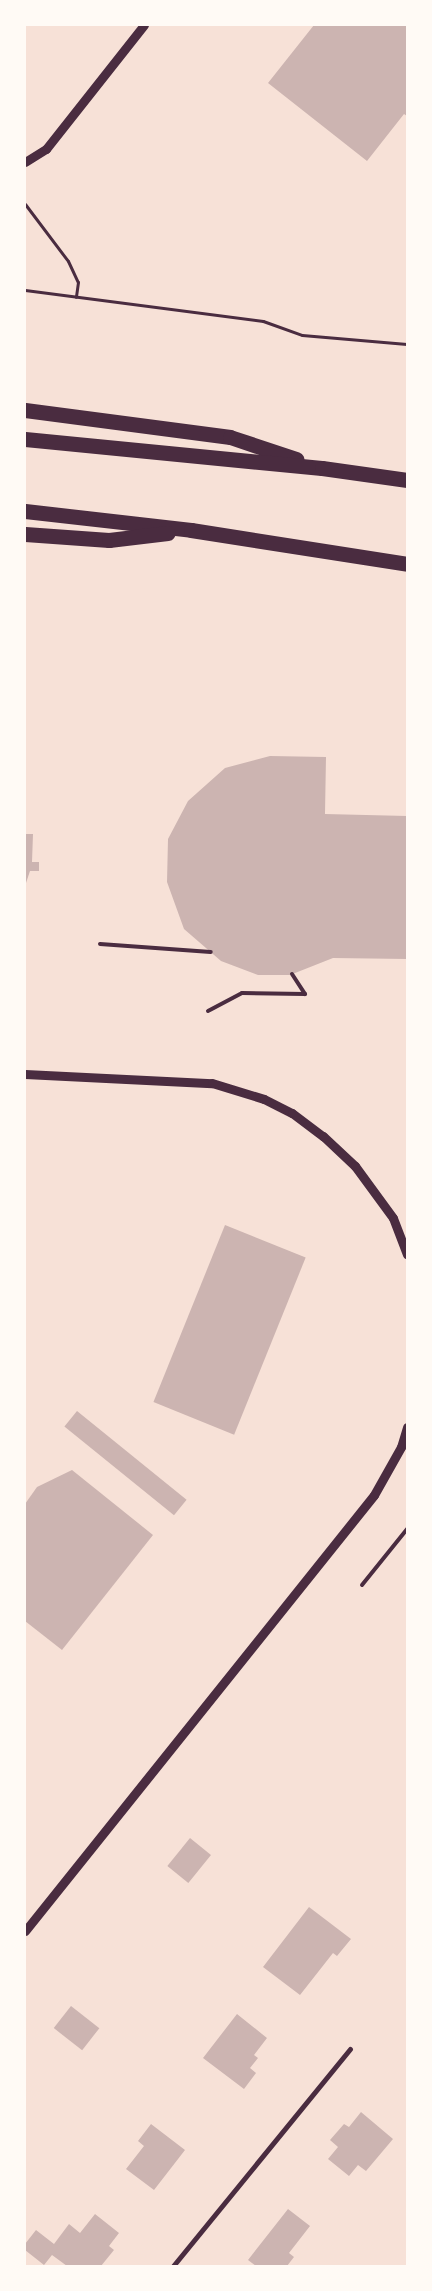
<!DOCTYPE html>
<html>
<head>
<meta charset="utf-8">
<style>
	body { margin:0 }
	#map { position:relative; width:432px; height:2291px; overflow:hidden; background:#f7e1d7; font-family:"PT Serif",serif }
	div>[style] { position:absolute }
	.building>* { inset:0; background:#ccb4b1; transform-origin:0 0 }
	.path>* { height:3px; margin:-1.5px; padding:0 1.5px; transform-origin:1.5px; border-radius:1.5px; background:#4a2c40 }
	.service>* { height:4px; margin:-2px; padding:0 2px; transform-origin:2px; border-radius:2px; background:#4a2c40 }
	.minor>* { height:5px; margin:-2.5px; padding:0 2.5px; transform-origin:2.5px; border-radius:2.5px; background:#4a2c40 }
	.tertiary>* { height:9px; margin:-4.5px; padding:0 4.5px; transform-origin:4.5px; border-radius:4.5px; background:#4a2c40 }
	.motorway>* { height:15px; margin:-7.5px; padding:0 7.5px; transform-origin:7.5px; border-radius:7.5px; background:#4a2c40 }
	span { translate:-50% -50%; white-space:nowrap; text-align:center; line-height:1.15; -webkit-text-stroke:4.5px #fffaf5; paint-order:stroke }
	.frame { position:absolute; inset:0; border:26px solid #fffaf5; pointer-events:none }
</style>
</head>
<body>
<div id="map">
	<div class="building">
		<i style="clip-path:polygon(314px 25px,407px 25px,407px 116px,404px 114px,367px 161px,268px 83px)"></i>
		<i style="clip-path:polygon(270px 756px,326px 757px,325px 814px,407px 816px,407px 959px,333px 958px,290px 975px,258px 975px,221px 961px,184px 929px,167px 882px,168px 839px,188px 801px,225px 768px)"></i>
		<i style="clip-path:polygon(25px 834px,33px 834px,32px 862px,39px 862px,39px 871px,30px 871px,25px 886px)"></i>
		<i style="left:225px;top:1225px;width:87px;height:191px;rotate:22deg"></i>
		<i style="left:77px;top:1411px;width:141px;height:20px;rotate:39deg"></i>
		<i style="clip-path:polygon(72px 1470px,153px 1535px,62px 1650px,25px 1621px,25px 1504px,37px 1487px)"></i>
		<i style="left:190px;top:1838px;width:27px;height:36px;rotate:39deg"></i>
		<i style="clip-path:polygon(309px 1907px,351px 1939px,337px 1956px,333px 1953px,300px 1995px,263px 1967px)"></i>
		<i style="left:71px;top:2006px;width:36px;height:28px;rotate:38deg"></i>
		<i style="clip-path:polygon(237px 2014px,267px 2038px,254px 2055px,258px 2058px,250px 2068px,256px 2073px,244px 2089px,203px 2058px)"></i>
		<i style="clip-path:polygon(361px 2112px,393px 2139px,366px 2171px,358px 2165px,349px 2176px,328px 2159px,338px 2147px,330px 2140px,344px 2124px,349px 2127px)"></i>
		<i style="clip-path:polygon(151px 2124px,185px 2150px,154px 2190px,126px 2169px,144px 2146px,138px 2141px)"></i>
		<i style="clip-path:polygon(288px 2209px,310px 2226px,289px 2253px,294px 2257px,287px 2266px,256px 2266px,248px 2260px)"></i>
		<i style="clip-path:polygon(95px 2214px,119px 2233px,109px 2246px,114px 2250px,101px 2266px,67px 2266px,52px 2255px,44px 2265px,25px 2250px,25px 2244px,36px 2230px,54px 2244px,69px 2224px,80px 2233px)"></i>
	</div>
	<div class="path">
		<i style="left:25px;top:204px;width:71px;rotate:53deg"></i>
		<i style="left:68px;top:261px;width:23px;rotate:65deg"></i>
		<i style="left:78px;top:282px;width:15px;rotate:98deg"></i>
		<i style="left:25px;top:290px;width:240px;rotate:7.4deg"></i>
		<i style="left:263px;top:321px;width:41px;rotate:19.7deg"></i>
		<i style="left:302px;top:335px;width:105px;rotate:4.9deg"></i>
	</div>
	<div class="service">
		<i style="left:100px;top:944px;width:111px;rotate:4.1deg"></i>
		<i style="left:292px;top:974px;width:24px;rotate:57deg"></i>
		<i style="left:208px;top:1011px;width:38px;rotate:-28deg"></i>
		<i style="left:242px;top:993px;width:63px;rotate:0.9deg"></i>
		<i style="left:362px;top:1585px;width:72px;rotate:-51.2deg"></i>
	</div>
	<div class="minor">
		<i style="left:173px;top:2266px;width:280px;rotate:-50.8deg"></i>
	</div>
	<div class="tertiary">
		<i style="left:25px;top:162px;width:25px;rotate:-32deg"></i>
		<i style="left:46px;top:149px;width:158px;rotate:-51.7deg"></i>
		<i style="left:25px;top:1074px;width:187px;rotate:2.8deg"></i>
		<i style="left:212px;top:1083px;width:54px;rotate:17.1deg"></i>
		<i style="left:264px;top:1099px;width:31px;rotate:27deg"></i>
		<i style="left:292px;top:1113px;width:39px;rotate:37deg"></i>
		<i style="left:323px;top:1136px;width:44px;rotate:43.2deg"></i>
		<i style="left:355px;top:1166px;width:64px;rotate:53.8deg"></i>
		<i style="left:393px;top:1218px;width:39px;rotate:69deg"></i>
		<i style="left:25px;top:1931px;width:558px;rotate:-51.32deg"></i>
		<i style="left:374px;top:1495px;width:55px;rotate:-60.6deg"></i>
		<i style="left:401px;top:1447px;width:21px;rotate:-73deg"></i>
	</div>
	<div class="motorway">
		<i style="left:25px;top:410px;width:207px;rotate:7.5deg"></i>
		<i style="left:230px;top:437px;width:70px;rotate:18.4deg"></i>
		<i style="left:25px;top:439px;width:298px;rotate:5.6deg"></i>
		<i style="left:322px;top:468px;width:86px;rotate:8deg"></i>
		<i style="left:25px;top:511px;width:167px;rotate:6.5deg"></i>
		<i style="left:191px;top:530px;width:219px;rotate:8.9deg"></i>
		<i style="left:25px;top:534px;width:84px;rotate:4.1deg"></i>
		<i style="left:109px;top:540px;width:59px;rotate:-6.8deg"></i>
	</div>
	<div class="frame"></div>
</div>
</body>
</html>
